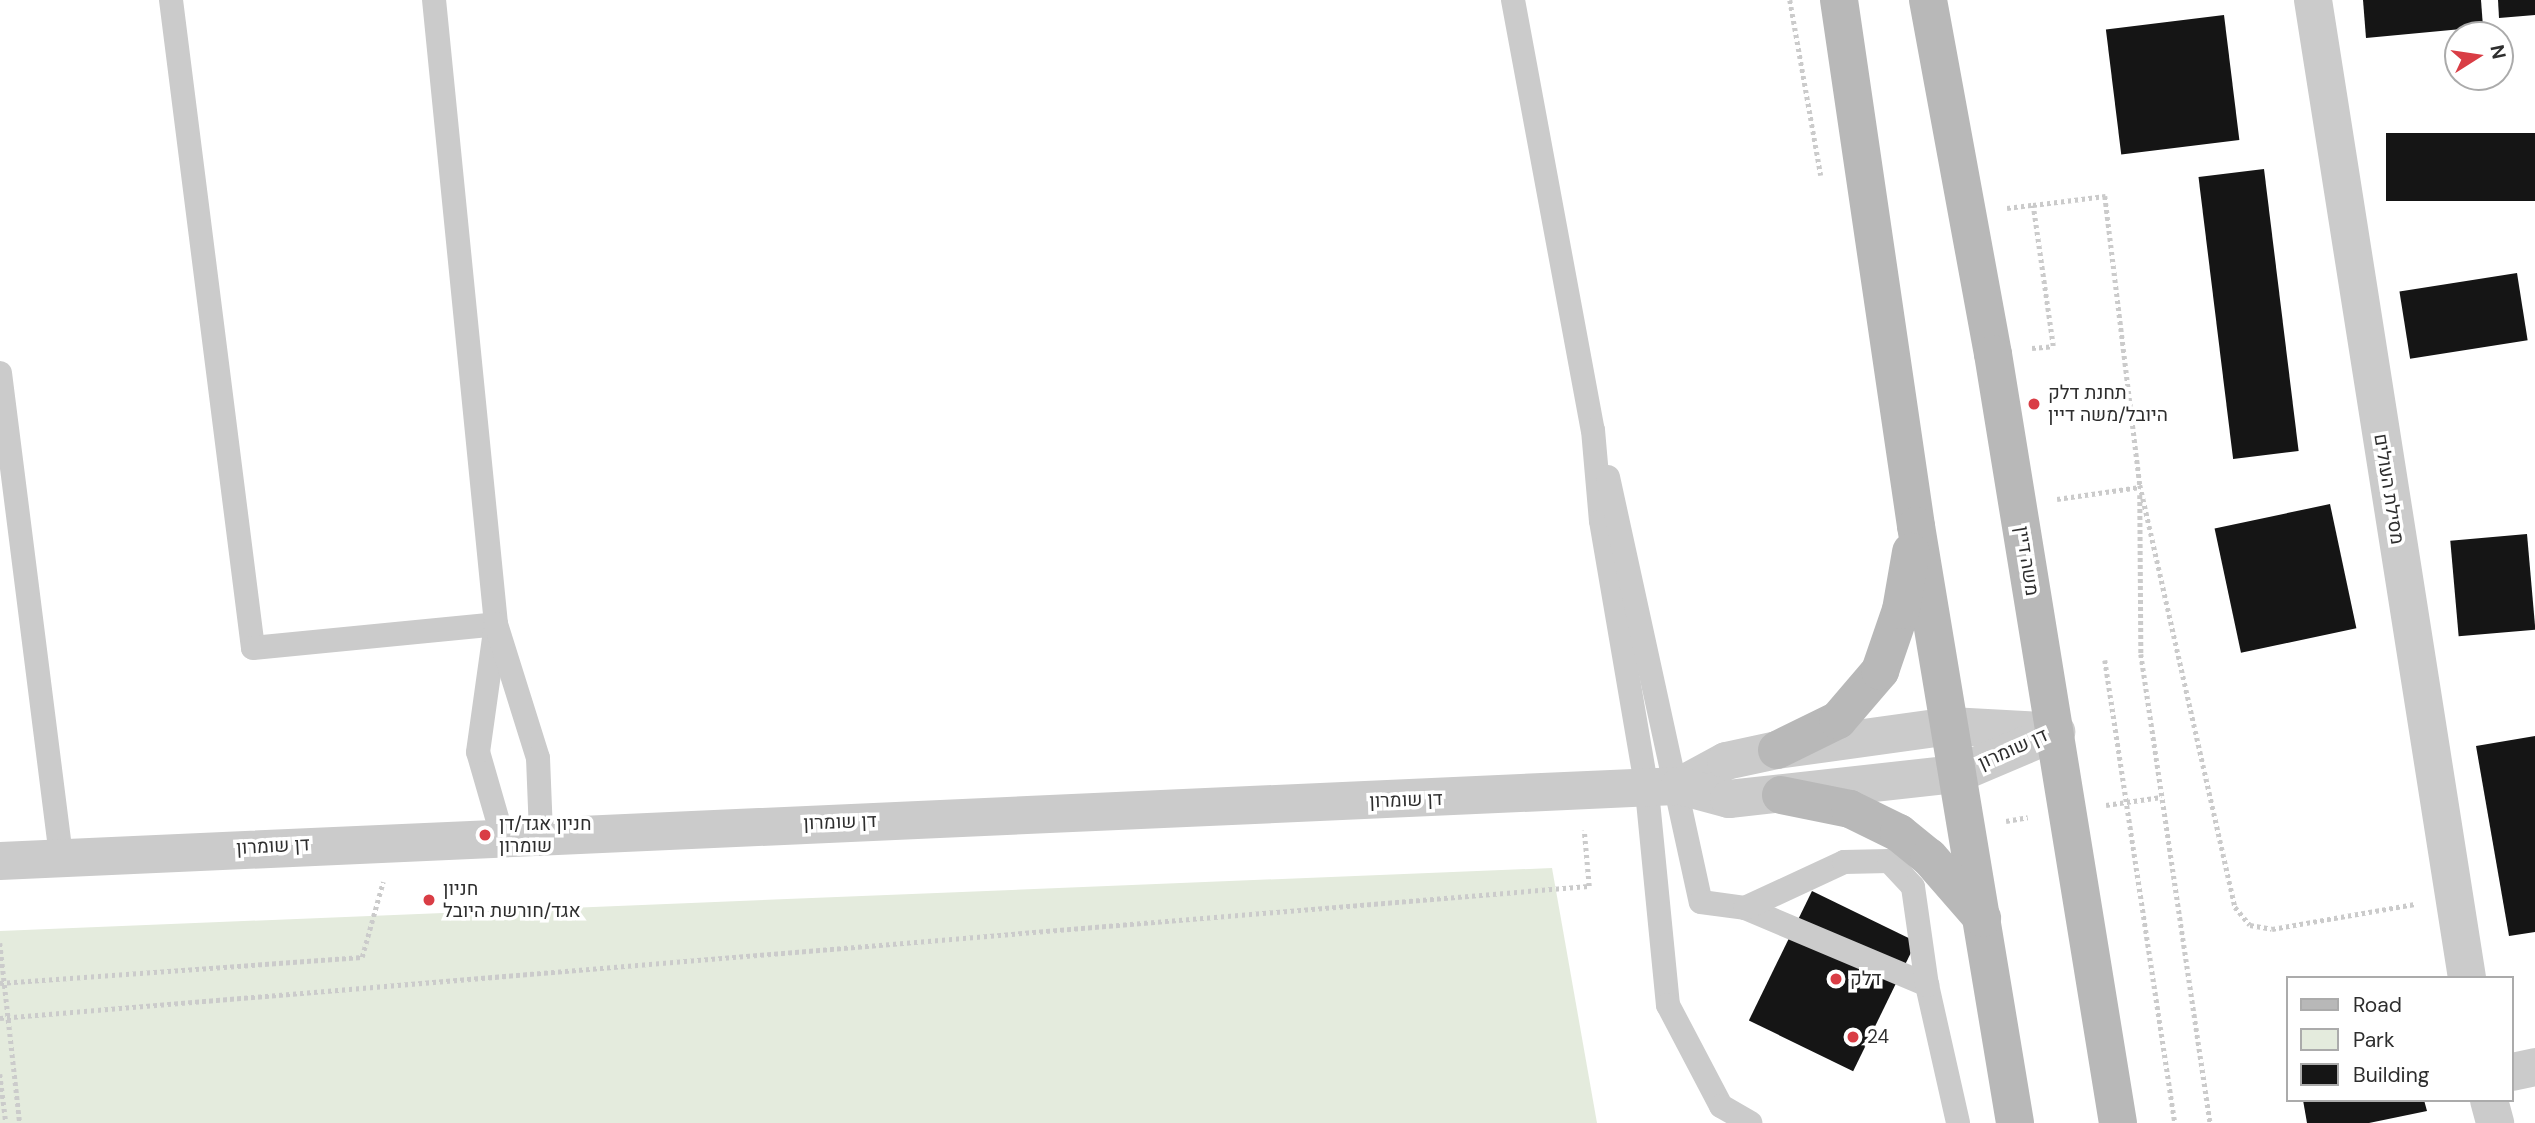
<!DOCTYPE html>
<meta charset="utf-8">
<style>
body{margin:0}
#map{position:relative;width:2535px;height:1123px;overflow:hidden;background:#fff;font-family:"DM Sans",Heebo,sans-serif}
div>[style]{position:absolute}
.green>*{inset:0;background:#e4ebdd}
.building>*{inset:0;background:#151515;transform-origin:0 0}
.path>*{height:4.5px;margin-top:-2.25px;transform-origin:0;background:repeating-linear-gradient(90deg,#cbcbcb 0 3.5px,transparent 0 7px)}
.service>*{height:24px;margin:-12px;padding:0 12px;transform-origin:12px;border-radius:12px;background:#cbcbcb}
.minor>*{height:38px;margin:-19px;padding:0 19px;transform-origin:19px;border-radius:19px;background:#cbcbcb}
.secondary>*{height:38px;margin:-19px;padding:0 19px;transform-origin:19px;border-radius:19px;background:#b8b8b8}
.dots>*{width:19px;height:19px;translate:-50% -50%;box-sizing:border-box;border:4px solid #fff;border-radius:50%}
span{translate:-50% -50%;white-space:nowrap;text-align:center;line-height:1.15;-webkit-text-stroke:7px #fff;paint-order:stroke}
.poi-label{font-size:19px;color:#2e2e2e}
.left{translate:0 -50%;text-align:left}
.street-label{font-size:19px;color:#2e2e2e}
.legend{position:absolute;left:2286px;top:976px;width:228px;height:126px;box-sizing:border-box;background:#fff;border:2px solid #ababab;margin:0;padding:9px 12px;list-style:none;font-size:21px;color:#2e2e2e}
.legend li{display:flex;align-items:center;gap:14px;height:35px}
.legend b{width:35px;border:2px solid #ababab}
.north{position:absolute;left:2444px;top:21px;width:70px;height:70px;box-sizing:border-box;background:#fff;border:2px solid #ababab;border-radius:50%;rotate:78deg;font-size:19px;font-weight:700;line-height:28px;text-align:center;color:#2e2e2e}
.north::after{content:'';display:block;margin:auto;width:24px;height:32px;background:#d93d45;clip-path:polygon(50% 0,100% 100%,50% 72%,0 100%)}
</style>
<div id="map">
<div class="green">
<div style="clip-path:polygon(1552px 868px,1597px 1123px,0 1123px,0 931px)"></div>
</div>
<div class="building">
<div style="clip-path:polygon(2363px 0,2481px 0,2483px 27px,2366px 38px)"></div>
<div style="clip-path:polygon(2498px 0,2535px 0,2535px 15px,2499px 18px)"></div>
<div style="left:2224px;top:15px;width:126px;height:119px;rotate:83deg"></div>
<div style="left:2535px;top:133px;width:68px;height:149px;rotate:90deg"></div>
<div style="left:2264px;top:169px;width:284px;height:66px;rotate:83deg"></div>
<div style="left:2517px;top:273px;width:68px;height:119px;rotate:81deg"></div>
<div style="left:2330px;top:504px;width:127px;height:118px;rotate:78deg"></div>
<div style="left:2527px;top:534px;width:96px;height:77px;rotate:85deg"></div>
<div style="clip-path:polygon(2535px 736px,2535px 932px,2509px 936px,2476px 746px)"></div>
<div style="left:1812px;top:891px;width:116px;height:144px;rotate:26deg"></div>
<div style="clip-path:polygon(2303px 1100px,2424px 1100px,2427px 1111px,2369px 1123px,2307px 1123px)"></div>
</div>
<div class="path">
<div style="left:1790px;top:0;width:178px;rotate:80deg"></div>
<div style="left:2007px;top:208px;width:26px;rotate:-7deg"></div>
<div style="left:2032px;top:348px;width:21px;rotate:-5deg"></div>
<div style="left:2053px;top:346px;width:142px;rotate:-98.1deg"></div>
<div style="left:2033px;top:205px;width:73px;rotate:-7.1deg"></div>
<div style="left:2105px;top:196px;width:291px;rotate:83.1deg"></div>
<div style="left:2140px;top:485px;width:433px;rotate:77.3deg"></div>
<div style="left:2235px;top:907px;width:23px;rotate:50deg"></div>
<div style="left:2250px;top:925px;width:22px;rotate:10deg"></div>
<div style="left:2272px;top:929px;width:145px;rotate:-9.9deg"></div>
<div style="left:2140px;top:495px;width:159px;rotate:89.6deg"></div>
<div style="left:2141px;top:654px;width:474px;rotate:81.6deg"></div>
<div style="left:2057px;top:499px;width:84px;rotate:-8.2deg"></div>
<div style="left:2105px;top:660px;width:468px;rotate:81.4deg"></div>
<div style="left:2106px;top:805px;width:56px;rotate:-8.3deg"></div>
<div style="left:2006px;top:821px;width:22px;rotate:-10deg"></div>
<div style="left:0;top:943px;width:181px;rotate:83.7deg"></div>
<div style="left:0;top:983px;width:363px;rotate:-4.1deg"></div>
<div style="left:362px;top:957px;width:78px;rotate:-74.4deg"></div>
<div style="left:0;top:1018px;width:1594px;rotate:-4.75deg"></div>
<div style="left:1589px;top:886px;width:56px;rotate:-95.1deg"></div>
<div style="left:0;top:1074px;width:49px;rotate:83deg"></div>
</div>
<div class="service">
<div style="left:171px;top:0;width:653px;rotate:82.79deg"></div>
<div style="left:253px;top:648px;width:244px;rotate:-5.6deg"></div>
<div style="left:496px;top:624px;width:627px;rotate:-95.67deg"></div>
<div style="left:1513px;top:0;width:437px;rotate:79.5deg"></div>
<div style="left:1593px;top:430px;width:91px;rotate:85deg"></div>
<div style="left:1601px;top:521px;width:274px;rotate:80.3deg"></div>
<div style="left:1647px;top:791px;width:215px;rotate:84.4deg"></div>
<div style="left:1668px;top:1005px;width:114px;rotate:62.3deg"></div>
<div style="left:1721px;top:1106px;width:34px;rotate:30deg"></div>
<div style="left:0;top:373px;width:487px;rotate:82.8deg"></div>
<div style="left:1608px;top:477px;width:435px;rotate:77.7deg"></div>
<div style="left:1701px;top:902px;width:44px;rotate:7.8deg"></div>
<div style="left:1745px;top:908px;width:198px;rotate:22.9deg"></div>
<div style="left:1927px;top:985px;width:141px;rotate:77.3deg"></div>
<div style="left:502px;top:835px;width:86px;rotate:-106.1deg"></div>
<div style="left:478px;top:752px;width:129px;rotate:-82deg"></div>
<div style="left:496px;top:624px;width:140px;rotate:72.6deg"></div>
<div style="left:538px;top:758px;width:76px;rotate:87.7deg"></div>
<div style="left:1745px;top:908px;width:109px;rotate:-24.9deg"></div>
<div style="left:1844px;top:862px;width:45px;rotate:-1.3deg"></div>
<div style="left:1889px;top:861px;width:35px;rotate:47deg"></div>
<div style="left:1913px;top:887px;width:99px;rotate:81.9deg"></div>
</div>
<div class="minor">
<div style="left:2313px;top:0;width:990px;rotate:81.05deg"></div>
<div style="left:1680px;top:786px;width:52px;rotate:-28.5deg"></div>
<div style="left:1726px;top:761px;width:52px;rotate:-12.2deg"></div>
<div style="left:1777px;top:750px;width:175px;rotate:-7.9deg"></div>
<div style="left:1950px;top:726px;width:96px;rotate:3deg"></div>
<div style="left:0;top:861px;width:1682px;rotate:-2.56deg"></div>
<div style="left:1680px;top:786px;width:51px;rotate:14.9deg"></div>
<div style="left:1729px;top:799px;width:229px;rotate:-6.3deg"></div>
<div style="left:1957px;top:774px;width:108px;rotate:-23deg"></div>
<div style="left:2512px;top:1072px;width:24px;rotate:-12deg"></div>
<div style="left:2489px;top:1100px;width:24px;rotate:75deg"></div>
</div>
<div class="secondary">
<div style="left:1839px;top:0;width:532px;rotate:81.67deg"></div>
<div style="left:1916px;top:526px;width:605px;rotate:80.58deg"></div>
<div style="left:1928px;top:0;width:360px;rotate:79.6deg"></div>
<div style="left:1993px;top:354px;width:779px;rotate:80.77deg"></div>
<div style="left:1777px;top:750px;width:68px;rotate:-26.2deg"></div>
<div style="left:1838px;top:720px;width:65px;rotate:-49.4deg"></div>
<div style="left:1880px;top:671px;width:65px;rotate:-71deg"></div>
<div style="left:1901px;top:610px;width:59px;rotate:-80.2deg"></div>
<div style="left:1781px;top:795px;width:70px;rotate:11.5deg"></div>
<div style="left:1850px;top:809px;width:55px;rotate:26.1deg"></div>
<div style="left:1899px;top:833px;width:38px;rotate:39deg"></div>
<div style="left:1929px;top:857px;width:81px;rotate:49deg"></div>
</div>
<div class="dots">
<div style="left:2034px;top:404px;background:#d93d45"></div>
<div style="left:485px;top:835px;background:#d93d45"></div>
<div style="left:429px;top:900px;background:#d93d45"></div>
<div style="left:1836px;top:979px;background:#d93d45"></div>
<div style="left:1853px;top:1037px;background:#d93d45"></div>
</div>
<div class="poi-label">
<span class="left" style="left:2048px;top:404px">תחנת דלק<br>היובל/משה דיין</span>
<span class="left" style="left:499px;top:835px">חניון אגד/דן<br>שומרון</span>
<span class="left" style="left:443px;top:900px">חניון<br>אגד/חורשת היובל</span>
<span class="left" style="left:1850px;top:979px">דלק</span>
<span class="left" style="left:1867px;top:1037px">24</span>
</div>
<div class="street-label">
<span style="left:2389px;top:489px;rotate:81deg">מסילת העולים</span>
<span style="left:2027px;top:561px;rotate:81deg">משה דיין</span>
<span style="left:2013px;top:749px;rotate:-24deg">דן שומרון</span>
<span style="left:1406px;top:800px;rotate:-2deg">דן שומרון</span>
<span style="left:840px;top:822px;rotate:-2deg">דן שומרון</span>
<span style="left:273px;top:846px;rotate:-3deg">דן שומרון</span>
</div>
<ul class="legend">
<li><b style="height:9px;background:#b8b8b8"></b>Road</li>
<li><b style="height:19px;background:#e4ebdd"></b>Park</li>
<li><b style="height:19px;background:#151515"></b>Building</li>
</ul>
<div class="north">N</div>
</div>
